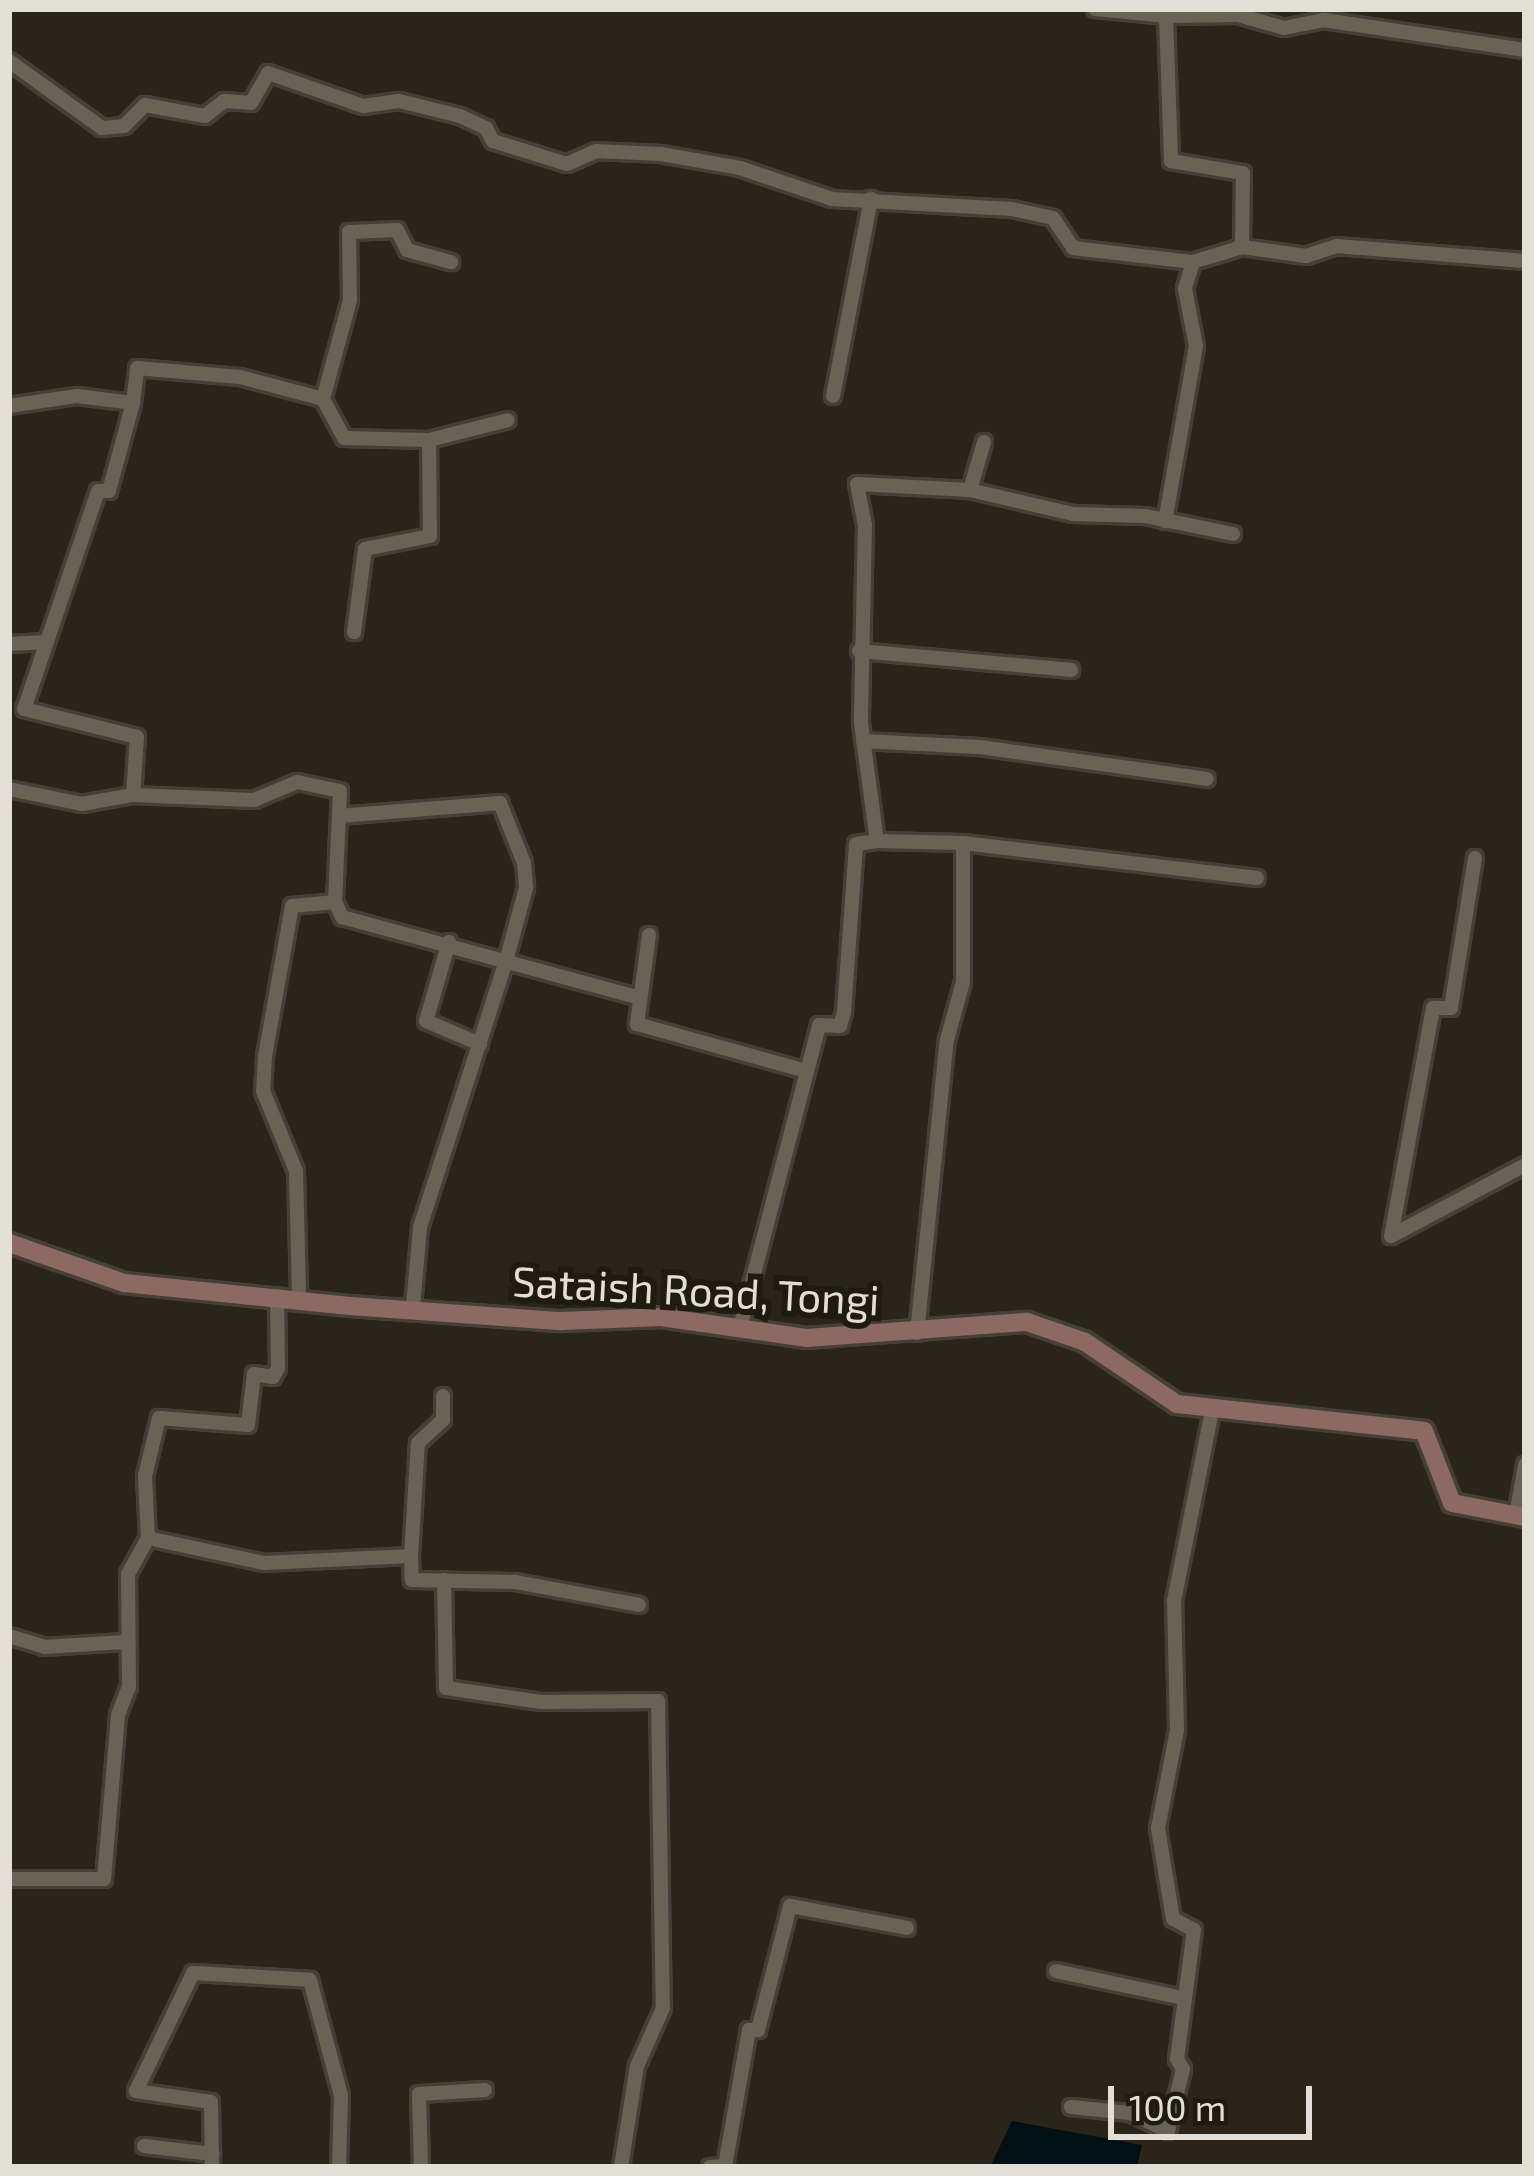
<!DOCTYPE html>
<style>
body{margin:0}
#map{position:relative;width:1534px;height:2176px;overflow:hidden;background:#2a2518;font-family:"Exo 2",sans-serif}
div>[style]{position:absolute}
.water>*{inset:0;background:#001014}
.roads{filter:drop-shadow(3px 0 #454037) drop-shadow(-3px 0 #454037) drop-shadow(0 3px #454037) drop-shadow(0 -3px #454037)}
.street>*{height:14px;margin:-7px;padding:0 7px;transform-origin:7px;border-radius:7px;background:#696355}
.secondary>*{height:18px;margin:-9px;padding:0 9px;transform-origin:9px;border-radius:9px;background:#8d6963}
span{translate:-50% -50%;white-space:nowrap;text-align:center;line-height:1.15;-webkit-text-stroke:12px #201b0f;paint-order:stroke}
.street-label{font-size:42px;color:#e2dfd7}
.frame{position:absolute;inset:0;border:12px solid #e2dfd7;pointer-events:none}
.scale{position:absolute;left:1108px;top:2086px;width:204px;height:54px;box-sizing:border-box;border:6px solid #e2dfd7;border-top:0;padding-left:15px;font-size:36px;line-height:42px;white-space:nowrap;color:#e2dfd7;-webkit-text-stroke:9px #201b0f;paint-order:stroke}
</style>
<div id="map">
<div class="water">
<div style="clip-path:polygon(1012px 2121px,1142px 2145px,1137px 2167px,990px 2167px)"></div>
</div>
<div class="roads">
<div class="street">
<div style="left:1095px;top:9px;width:71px;rotate:5.6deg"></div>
<div style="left:1166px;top:16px;width:145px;rotate:88deg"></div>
<div style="left:1171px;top:161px;width:73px;rotate:9.5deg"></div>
<div style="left:1243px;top:173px;width:74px;rotate:90.8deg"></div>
<div style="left:1242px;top:247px;width:51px;rotate:163deg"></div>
<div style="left:1193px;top:262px;width:28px;rotate:107deg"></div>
<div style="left:1185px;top:289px;width:58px;rotate:79.1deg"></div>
<div style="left:1196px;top:346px;width:178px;rotate:100deg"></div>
<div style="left:1166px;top:16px;width:72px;rotate:-0.8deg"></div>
<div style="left:1238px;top:15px;width:48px;rotate:15.8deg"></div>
<div style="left:1284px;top:28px;width:41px;rotate:-11.3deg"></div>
<div style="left:1324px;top:20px;width:203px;rotate:8.5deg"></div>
<div style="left:9px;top:61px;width:115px;rotate:35.8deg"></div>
<div style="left:102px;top:128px;width:22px;rotate:-5deg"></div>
<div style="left:124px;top:126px;width:30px;rotate:-45deg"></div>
<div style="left:145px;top:105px;width:61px;rotate:10.4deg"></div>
<div style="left:205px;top:116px;width:24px;rotate:-38deg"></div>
<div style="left:224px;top:101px;width:27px;rotate:4deg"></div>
<div style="left:251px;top:103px;width:34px;rotate:-60deg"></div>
<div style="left:268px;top:73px;width:101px;rotate:19.2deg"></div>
<div style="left:363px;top:106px;width:36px;rotate:-8deg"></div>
<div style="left:399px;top:101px;width:63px;rotate:13.8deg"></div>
<div style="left:460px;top:116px;width:29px;rotate:25deg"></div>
<div style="left:486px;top:128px;width:15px;rotate:62deg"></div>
<div style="left:493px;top:141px;width:77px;rotate:17.3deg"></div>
<div style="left:567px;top:164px;width:32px;rotate:-24deg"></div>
<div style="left:596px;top:151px;width:65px;rotate:2.6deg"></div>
<div style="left:661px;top:154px;width:80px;rotate:10deg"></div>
<div style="left:740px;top:168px;width:97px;rotate:18.6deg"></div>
<div style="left:832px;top:199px;width:180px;rotate:3.2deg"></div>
<div style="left:1012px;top:209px;width:42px;rotate:12.4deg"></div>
<div style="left:1053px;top:218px;width:36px;rotate:56deg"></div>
<div style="left:1073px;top:248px;width:121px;rotate:6.7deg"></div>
<div style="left:1242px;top:247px;width:65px;rotate:8deg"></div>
<div style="left:1306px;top:256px;width:32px;rotate:-18deg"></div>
<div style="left:1336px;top:246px;width:190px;rotate:4.5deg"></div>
<div style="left:833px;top:396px;width:201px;rotate:-79.1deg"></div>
<div style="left:323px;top:399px;width:44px;rotate:61.7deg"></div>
<div style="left:344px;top:438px;width:85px;rotate:1.3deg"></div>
<div style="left:429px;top:440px;width:96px;rotate:89.4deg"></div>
<div style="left:430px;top:536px;width:66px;rotate:168.7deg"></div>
<div style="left:365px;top:549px;width:84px;rotate:97.5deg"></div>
<div style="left:133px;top:403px;width:35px;rotate:-83deg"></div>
<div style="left:137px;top:368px;width:103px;rotate:5deg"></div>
<div style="left:240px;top:377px;width:86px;rotate:14.8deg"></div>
<div style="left:323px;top:399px;width:103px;rotate:-74.7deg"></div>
<div style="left:350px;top:300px;width:68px;rotate:-90.8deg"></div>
<div style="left:349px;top:232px;width:48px;rotate:-2.4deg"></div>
<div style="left:397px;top:230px;width:22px;rotate:63deg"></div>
<div style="left:407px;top:250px;width:46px;rotate:15.3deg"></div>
<div style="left:9px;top:406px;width:69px;rotate:-8.4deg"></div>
<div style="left:77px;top:396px;width:56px;rotate:7.1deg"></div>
<div style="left:133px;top:403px;width:91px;rotate:105.3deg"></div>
<div style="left:109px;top:491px;width:11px;rotate:180deg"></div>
<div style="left:98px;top:491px;width:230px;rotate:108.7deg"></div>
<div style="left:24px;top:709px;width:116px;rotate:13.9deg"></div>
<div style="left:137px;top:737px;width:58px;rotate:93.9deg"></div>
<div style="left:429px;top:440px;width:81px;rotate:-14.2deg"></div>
<div style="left:970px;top:490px;width:50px;rotate:-73.7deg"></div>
<div style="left:1233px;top:534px;width:90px;rotate:-168.4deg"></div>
<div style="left:1145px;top:516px;width:72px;rotate:-178.4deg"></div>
<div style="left:1073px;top:514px;width:106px;rotate:-166.9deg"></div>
<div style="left:970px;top:490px;width:113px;rotate:-177deg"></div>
<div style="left:857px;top:484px;width:42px;rotate:79deg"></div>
<div style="left:865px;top:525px;width:198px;rotate:91.2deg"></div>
<div style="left:861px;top:723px;width:119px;rotate:82.3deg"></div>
<div style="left:877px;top:841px;width:86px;rotate:1.3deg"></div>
<div style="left:963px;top:843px;width:296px;rotate:6.8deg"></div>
<div style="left:9px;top:644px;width:33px;rotate:-3deg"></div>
<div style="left:859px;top:651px;width:213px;rotate:5.1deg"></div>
<div style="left:863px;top:741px;width:117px;rotate:2.9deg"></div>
<div style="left:980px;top:747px;width:229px;rotate:8deg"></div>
<div style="left:9px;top:789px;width:75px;rotate:11.6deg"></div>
<div style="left:82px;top:804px;width:52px;rotate:-10deg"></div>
<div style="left:133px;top:795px;width:121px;rotate:2.4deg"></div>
<div style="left:254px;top:800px;width:47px;rotate:-22.7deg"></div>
<div style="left:297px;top:782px;width:44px;rotate:11.8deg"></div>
<div style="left:340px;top:791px;width:111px;rotate:92.6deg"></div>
<div style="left:335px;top:902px;width:43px;rotate:174.7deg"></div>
<div style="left:292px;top:906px;width:152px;rotate:100.2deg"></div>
<div style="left:265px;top:1056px;width:35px;rotate:93deg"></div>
<div style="left:263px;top:1091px;width:87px;rotate:67.6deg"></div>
<div style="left:296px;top:1171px;width:125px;rotate:88.6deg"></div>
<div style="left:339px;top:816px;width:162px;rotate:-4.6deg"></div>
<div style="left:500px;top:803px;width:65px;rotate:68.2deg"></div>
<div style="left:524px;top:863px;width:25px;rotate:85deg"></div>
<div style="left:526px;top:888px;width:76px;rotate:105.3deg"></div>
<div style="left:506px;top:961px;width:280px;rotate:107.9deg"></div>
<div style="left:420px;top:1227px;width:80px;rotate:95deg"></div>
<div style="left:1475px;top:858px;width:152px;rotate:99.1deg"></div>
<div style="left:1451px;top:1008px;width:18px;rotate:180deg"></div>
<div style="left:1433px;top:1008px;width:232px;rotate:100.4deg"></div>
<div style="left:1391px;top:1236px;width:152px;rotate:-27.9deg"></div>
<div style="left:335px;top:902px;width:17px;rotate:65deg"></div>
<div style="left:342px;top:917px;width:309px;rotate:15.2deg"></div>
<div style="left:649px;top:935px;width:90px;rotate:97.7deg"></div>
<div style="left:637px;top:1024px;width:176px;rotate:15.5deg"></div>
<div style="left:449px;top:942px;width:82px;rotate:106.2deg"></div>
<div style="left:426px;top:1021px;width:59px;rotate:23.1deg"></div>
<div style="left:740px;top:1327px;width:312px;rotate:-75.3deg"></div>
<div style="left:819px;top:1025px;width:21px;rotate:3deg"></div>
<div style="left:840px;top:1026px;width:15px;rotate:-74deg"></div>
<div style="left:844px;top:1012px;width:168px;rotate:-85.9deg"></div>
<div style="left:856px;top:844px;width:21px;rotate:-8deg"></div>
<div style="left:917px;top:1333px;width:295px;rotate:-84.2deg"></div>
<div style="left:947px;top:1040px;width:60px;rotate:-74.6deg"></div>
<div style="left:963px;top:982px;width:139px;rotate:-90deg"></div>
<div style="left:1516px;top:1516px;width:52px;rotate:-80deg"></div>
<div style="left:148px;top:1538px;width:119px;rotate:12.2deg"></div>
<div style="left:264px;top:1563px;width:147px;rotate:-2.7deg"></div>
<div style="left:411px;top:1556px;width:24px;rotate:88deg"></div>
<div style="left:412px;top:1580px;width:103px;rotate:1.1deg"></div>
<div style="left:515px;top:1582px;width:126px;rotate:10.5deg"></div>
<div style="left:411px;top:1556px;width:113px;rotate:-86.5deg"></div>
<div style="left:418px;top:1443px;width:34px;rotate:-43deg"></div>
<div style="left:443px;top:1420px;width:24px;rotate:-90deg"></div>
<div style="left:444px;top:1580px;width:108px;rotate:88.9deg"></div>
<div style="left:446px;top:1688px;width:96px;rotate:8.4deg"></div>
<div style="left:541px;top:1702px;width:117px;rotate:-0.5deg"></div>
<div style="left:658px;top:1701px;width:307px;rotate:89.1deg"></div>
<div style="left:663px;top:2008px;width:64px;rotate:114.1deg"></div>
<div style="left:637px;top:2066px;width:102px;rotate:99deg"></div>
<div style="left:9px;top:1636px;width:37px;rotate:17deg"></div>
<div style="left:44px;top:1647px;width:81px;rotate:-3.5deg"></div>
<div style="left:9px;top:1879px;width:95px"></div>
<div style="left:104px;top:1879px;width:165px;rotate:-85.1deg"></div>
<div style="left:118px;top:1715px;width:30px;rotate:-69deg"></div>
<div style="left:129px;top:1687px;width:113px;rotate:-90.5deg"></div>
<div style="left:128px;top:1574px;width:41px;rotate:-60.9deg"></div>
<div style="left:148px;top:1538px;width:62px;rotate:-92.8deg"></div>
<div style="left:145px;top:1476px;width:60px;rotate:-76.4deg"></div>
<div style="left:159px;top:1418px;width:89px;rotate:4.5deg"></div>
<div style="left:248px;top:1425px;width:51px;rotate:-83.3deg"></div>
<div style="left:254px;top:1374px;width:19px;rotate:9deg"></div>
<div style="left:273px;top:1377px;width:10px;rotate:-61deg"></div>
<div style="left:278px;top:1368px;width:72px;rotate:-90.8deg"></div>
<div style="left:1056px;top:1971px;width:130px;rotate:12deg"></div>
<div style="left:1071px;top:2107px;width:59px;rotate:5.8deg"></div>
<div style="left:1130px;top:2113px;width:42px;rotate:25.3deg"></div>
<div style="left:1168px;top:2131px;width:64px;rotate:-76.4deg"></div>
<div style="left:1183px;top:2069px;width:12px;rotate:-121deg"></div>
<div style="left:1177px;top:2059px;width:130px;rotate:-82.5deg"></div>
<div style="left:1194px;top:1930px;width:24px;rotate:-152deg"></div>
<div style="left:1173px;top:1919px;width:92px;rotate:-99.4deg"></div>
<div style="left:1158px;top:1828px;width:100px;rotate:-79deg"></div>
<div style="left:1177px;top:1730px;width:129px;rotate:-91.3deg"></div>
<div style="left:1174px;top:1601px;width:194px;rotate:-78.7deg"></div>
<div style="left:144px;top:2146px;width:69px;rotate:6.6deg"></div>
<div style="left:212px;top:2167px;width:65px;rotate:-90.9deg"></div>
<div style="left:211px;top:2102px;width:76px;rotate:-171.7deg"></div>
<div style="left:136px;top:2091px;width:131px;rotate:-64.2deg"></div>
<div style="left:193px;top:1973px;width:117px;rotate:3.4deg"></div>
<div style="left:310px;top:1980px;width:120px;rotate:75deg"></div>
<div style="left:341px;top:2096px;width:71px;rotate:91.6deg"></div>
<div style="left:421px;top:2167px;width:73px;rotate:-91.6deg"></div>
<div style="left:419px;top:2094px;width:66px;rotate:-3.5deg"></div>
<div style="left:710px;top:2167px;width:15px;rotate:-4deg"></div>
<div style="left:725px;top:2166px;width:138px;rotate:-80deg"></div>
<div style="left:749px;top:2030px;width:9px"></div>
<div style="left:758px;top:2030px;width:128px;rotate:-75.5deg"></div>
<div style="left:790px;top:1906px;width:119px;rotate:10.6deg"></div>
</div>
<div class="secondary">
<div style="left:9px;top:1243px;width:122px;rotate:19.2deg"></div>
<div style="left:124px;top:1283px;width:227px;rotate:5.8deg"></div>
<div style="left:350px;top:1306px;width:212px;rotate:4.1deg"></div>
<div style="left:561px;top:1321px;width:100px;rotate:-2.3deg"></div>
<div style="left:661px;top:1317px;width:148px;rotate:8.2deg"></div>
<div style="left:807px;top:1338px;width:221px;rotate:-4.2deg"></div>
<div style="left:1027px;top:1322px;width:61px;rotate:19deg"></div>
<div style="left:1085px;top:1342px;width:111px;rotate:34deg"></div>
<div style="left:1177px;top:1404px;width:248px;rotate:6.2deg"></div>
<div style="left:1424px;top:1431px;width:77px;rotate:68.7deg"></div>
<div style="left:1452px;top:1503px;width:74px;rotate:10.9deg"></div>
</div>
</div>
<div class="street-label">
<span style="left:696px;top:1289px;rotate:3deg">Sataish Road, Tongi</span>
</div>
<div class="frame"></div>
<div class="scale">100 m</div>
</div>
